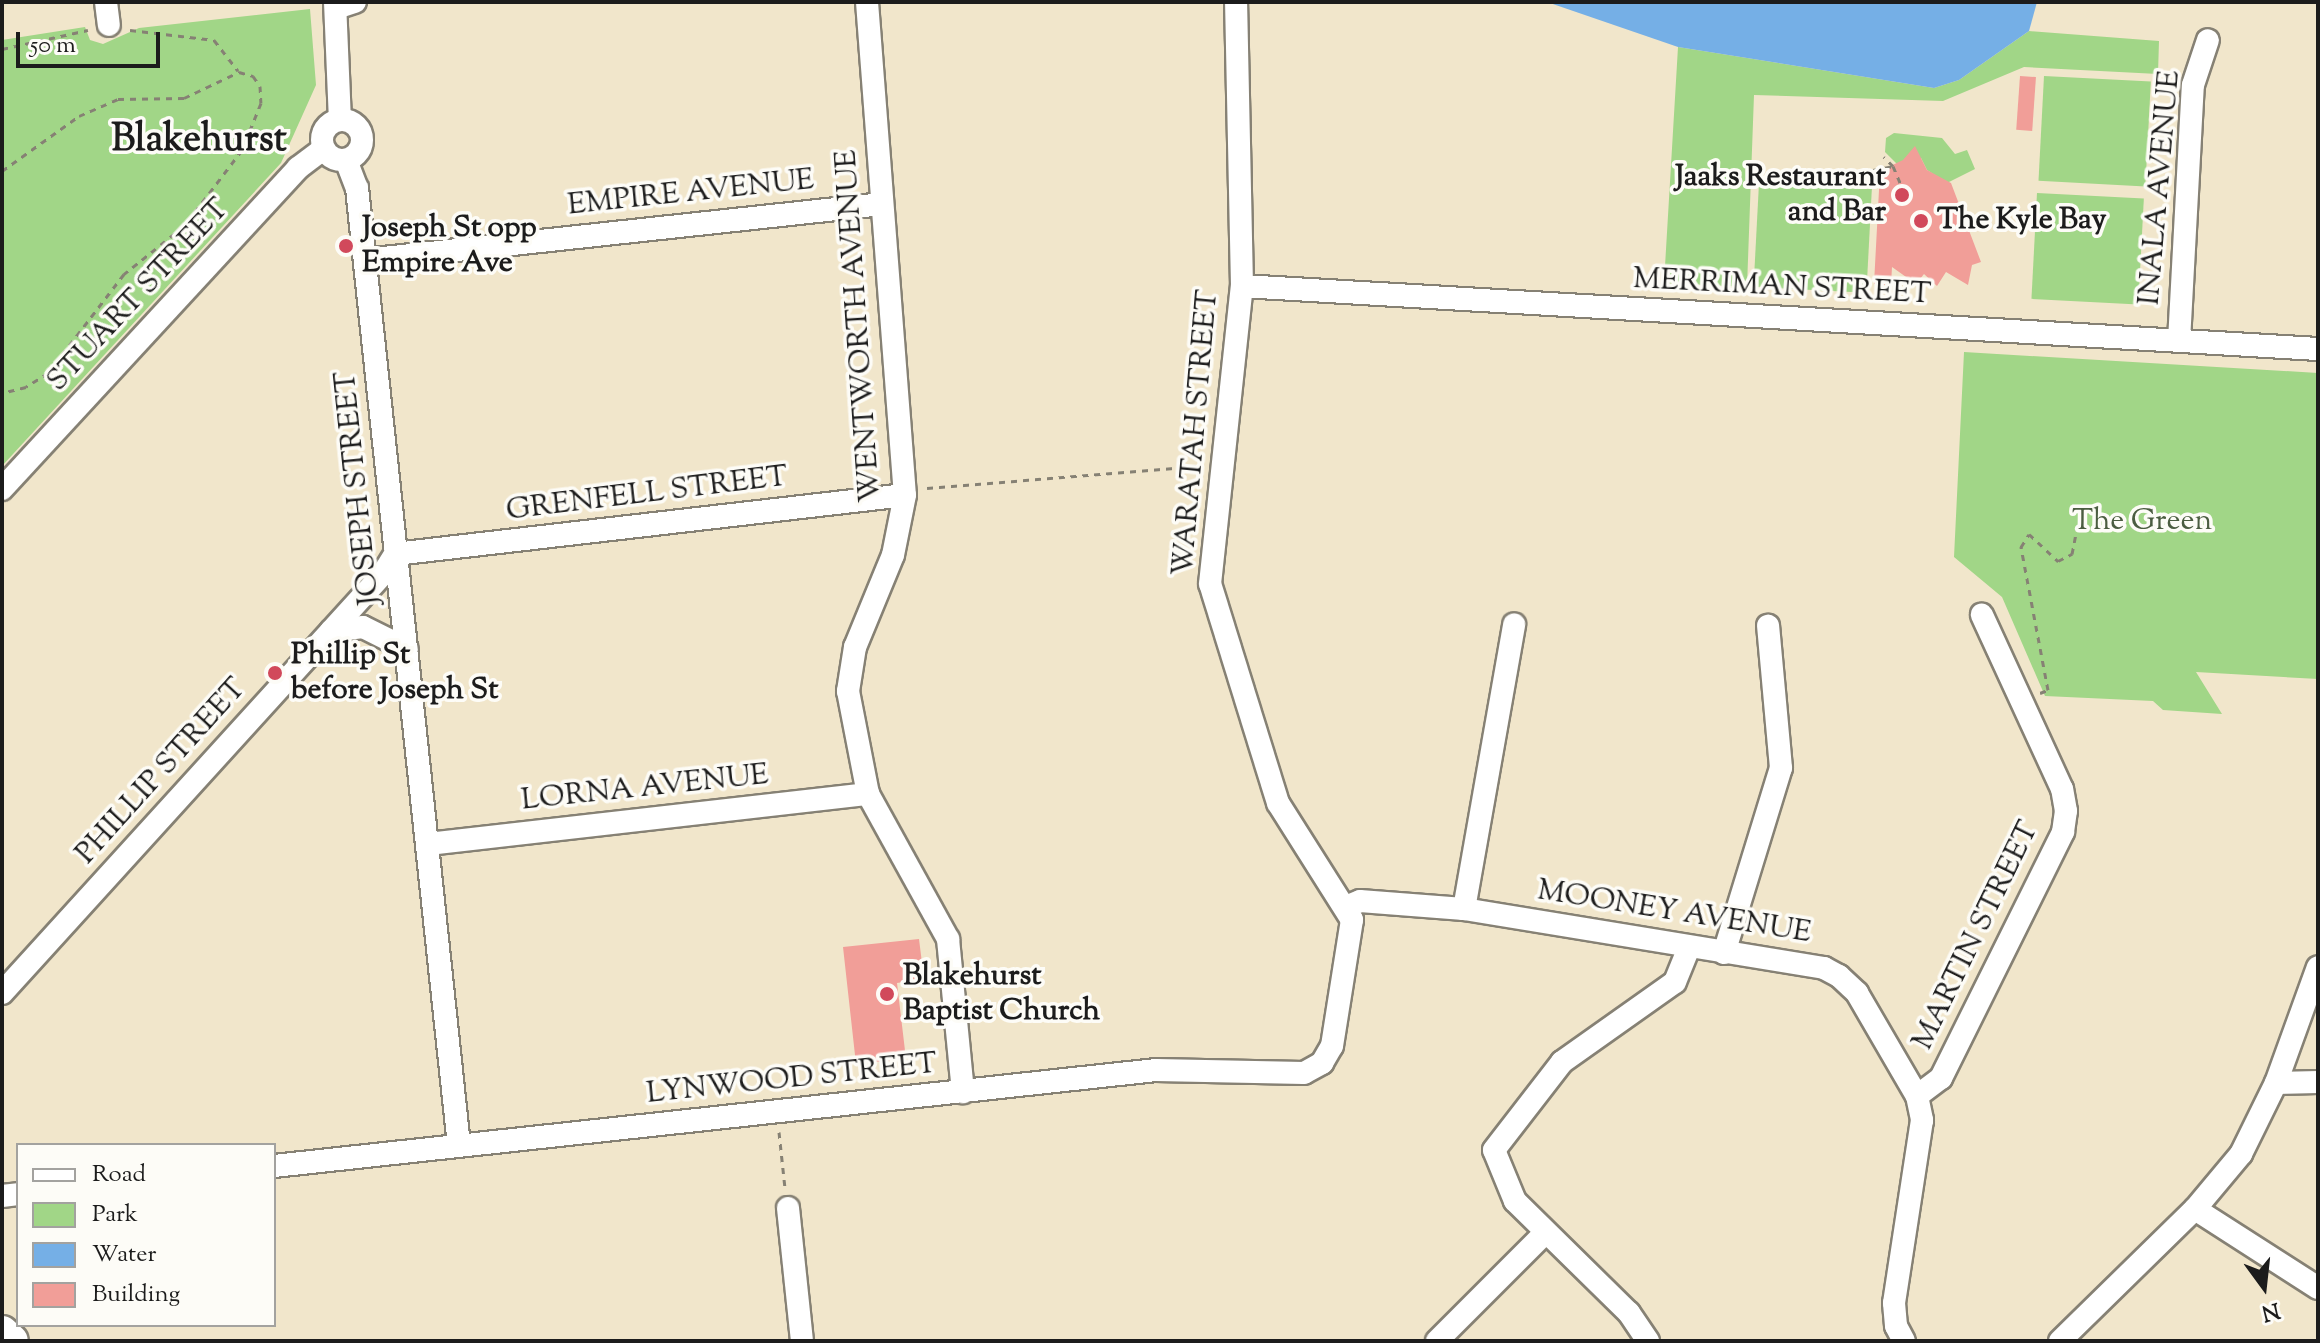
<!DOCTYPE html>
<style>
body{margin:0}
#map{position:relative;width:2320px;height:1343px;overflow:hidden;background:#f1e6cb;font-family:"Sorts Mill Goudy",serif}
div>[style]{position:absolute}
.green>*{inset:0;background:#a1d687;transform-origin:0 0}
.water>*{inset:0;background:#75afe6}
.building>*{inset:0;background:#f19e98;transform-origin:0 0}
.path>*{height:3px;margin-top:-1.5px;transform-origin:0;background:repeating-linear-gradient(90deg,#868174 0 6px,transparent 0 12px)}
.roads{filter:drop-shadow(2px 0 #868174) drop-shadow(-2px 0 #868174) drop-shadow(0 2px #868174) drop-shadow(0 -2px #868174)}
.minor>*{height:22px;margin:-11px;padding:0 11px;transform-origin:11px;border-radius:11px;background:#fff}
.minor>.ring{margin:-11px;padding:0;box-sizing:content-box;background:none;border:22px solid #fff;border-radius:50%}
.highway>*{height:32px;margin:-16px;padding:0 16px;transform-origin:16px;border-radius:16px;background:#fff}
.dots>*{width:22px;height:22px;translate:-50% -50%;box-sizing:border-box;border:4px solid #fdfcf7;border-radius:50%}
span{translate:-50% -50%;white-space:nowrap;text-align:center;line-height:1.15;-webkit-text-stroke:7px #fdfcf7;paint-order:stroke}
.poi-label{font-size:30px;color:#1c1c1c;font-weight:700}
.right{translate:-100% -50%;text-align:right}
.left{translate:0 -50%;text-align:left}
.street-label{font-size:30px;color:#1c1c1c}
.park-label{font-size:30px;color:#4b5d41}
.district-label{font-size:38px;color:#1c1c1c;font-weight:700}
.frame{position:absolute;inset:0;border:4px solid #1c1c1c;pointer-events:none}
.legend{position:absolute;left:16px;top:1143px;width:260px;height:184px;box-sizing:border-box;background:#fdfcf7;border:2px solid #a3a29f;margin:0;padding:10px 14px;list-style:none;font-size:24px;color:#1c1c1c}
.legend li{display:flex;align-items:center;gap:16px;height:40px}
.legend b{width:40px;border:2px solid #a3a29f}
.north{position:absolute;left:2224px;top:1247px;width:80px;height:80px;-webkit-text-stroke:6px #fdfcf7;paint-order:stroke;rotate:165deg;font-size:22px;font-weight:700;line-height:32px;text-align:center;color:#1c1c1c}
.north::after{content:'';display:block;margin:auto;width:28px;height:36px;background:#1c1c1c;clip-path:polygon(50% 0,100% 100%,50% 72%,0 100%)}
.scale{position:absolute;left:16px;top:32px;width:144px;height:36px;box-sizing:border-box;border:4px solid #1c1c1c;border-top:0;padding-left:10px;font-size:24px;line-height:28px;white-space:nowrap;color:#1c1c1c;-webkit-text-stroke:6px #fdfcf7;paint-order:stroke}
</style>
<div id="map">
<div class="green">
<div style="clip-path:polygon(310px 9px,316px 85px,281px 163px,2px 466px,2px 40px,85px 27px,90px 40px,103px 44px,139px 28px)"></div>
<div style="clip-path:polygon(2029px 31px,2159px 41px,2158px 74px,2024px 67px,1943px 101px,1754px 95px,1747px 287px,1664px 283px,1678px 47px,1934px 88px,1959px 80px)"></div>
<div style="left:2044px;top:76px;width:107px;height:105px;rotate:3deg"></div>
<div style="clip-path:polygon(1894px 133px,1942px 138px,1955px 154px,1967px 150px,1975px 169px,1947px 183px,1927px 170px,1921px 158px,1897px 164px,1885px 152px,1886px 138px)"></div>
<div style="left:1759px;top:183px;width:113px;height:104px;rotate:3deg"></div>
<div style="left:2037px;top:193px;width:107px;height:106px;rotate:3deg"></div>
<div style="clip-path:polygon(1964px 352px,2318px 373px,2318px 679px,2196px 672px,2222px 714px,2163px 710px,2153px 701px,2045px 696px,2002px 597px,1954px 557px)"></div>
</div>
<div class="water">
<div style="clip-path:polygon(1547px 2px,2037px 2px,2029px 31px,1959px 80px,1934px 88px,1678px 47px)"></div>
</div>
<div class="building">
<div style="left:2020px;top:76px;width:16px;height:54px;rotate:4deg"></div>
<div style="clip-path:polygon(1915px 146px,1927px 170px,1951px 183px,1981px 262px,1972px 265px,1968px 285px,1946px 272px,1937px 286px,1924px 274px,1916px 284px,1892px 267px,1891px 285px,1874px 284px,1880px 171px,1903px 160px)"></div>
<div style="clip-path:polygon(919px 939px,924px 979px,897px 983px,906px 1059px,856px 1064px,843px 947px)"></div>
</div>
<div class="path">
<div style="left:130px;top:30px;width:85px;rotate:6.8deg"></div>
<div style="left:214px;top:40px;width:39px;rotate:52deg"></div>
<div style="left:2px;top:49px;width:88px;rotate:-12.5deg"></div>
<div style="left:1893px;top:166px;width:23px;rotate:67deg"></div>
<div style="left:2px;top:171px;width:95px;rotate:-35.5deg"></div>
<div style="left:79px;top:116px;width:43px;rotate:-23.6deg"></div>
<div style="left:118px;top:99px;width:66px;rotate:-0.9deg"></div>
<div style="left:184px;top:98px;width:61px;rotate:-25.3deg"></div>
<div style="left:239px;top:72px;width:15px;rotate:16deg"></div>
<div style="left:253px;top:76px;width:12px;rotate:55deg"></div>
<div style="left:260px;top:86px;width:17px;rotate:87deg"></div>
<div style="left:261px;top:103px;width:51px;rotate:112deg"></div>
<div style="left:242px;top:150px;width:96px;rotate:127.3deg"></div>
<div style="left:184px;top:226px;width:77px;rotate:141.3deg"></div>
<div style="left:124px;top:274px;width:125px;rotate:127.5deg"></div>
<div style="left:48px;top:373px;width:26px;rotate:148deg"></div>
<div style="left:26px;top:387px;width:25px;rotate:166deg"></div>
<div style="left:1758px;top:179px;width:113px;rotate:3.5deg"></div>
<div style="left:1871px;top:186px;width:16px;rotate:-83deg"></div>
<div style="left:1873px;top:170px;width:20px;rotate:-11deg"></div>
<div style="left:1893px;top:166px;width:13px;rotate:-135deg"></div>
<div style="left:927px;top:488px;width:276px;rotate:-4.6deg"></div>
<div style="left:2040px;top:693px;width:9px;rotate:-21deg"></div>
<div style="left:2048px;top:690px;width:146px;rotate:-100.7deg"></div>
<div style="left:2021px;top:547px;width:15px;rotate:-58deg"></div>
<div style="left:2029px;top:534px;width:40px;rotate:43deg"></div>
<div style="left:2058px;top:561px;width:16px;rotate:-27deg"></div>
<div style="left:2072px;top:554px;width:26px;rotate:-79deg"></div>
<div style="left:779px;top:1132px;width:56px;rotate:83.9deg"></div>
</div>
<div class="roads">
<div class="minor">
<div style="left:106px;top:2px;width:23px;rotate:83deg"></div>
<div style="left:335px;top:2px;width:118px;rotate:87.6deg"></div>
<div style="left:867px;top:2px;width:494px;rotate:85.6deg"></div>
<div style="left:905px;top:495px;width:61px;rotate:101.3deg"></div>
<div style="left:893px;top:555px;width:100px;rotate:112.4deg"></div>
<div style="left:855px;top:647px;width:45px;rotate:99deg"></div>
<div style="left:848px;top:691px;width:105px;rotate:79deg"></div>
<div style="left:868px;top:794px;width:166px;rotate:61.1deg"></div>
<div style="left:948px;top:939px;width:154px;rotate:84.4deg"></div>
<div style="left:336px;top:8px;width:20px;rotate:-18deg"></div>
<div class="ring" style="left:322px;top:120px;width:18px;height:18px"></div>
<div style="left:346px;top:160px;width:30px;rotate:69deg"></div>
<div style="left:357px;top:188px;width:963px;rotate:83.92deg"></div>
<div style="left:365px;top:260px;width:520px;rotate:-6.18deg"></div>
<div style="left:1242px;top:286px;width:1078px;rotate:3.35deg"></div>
<div style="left:2179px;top:341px;width:256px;rotate:-86.9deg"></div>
<div style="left:2193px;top:85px;width:47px;rotate:-71.6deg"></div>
<div style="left:2px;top:489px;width:437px;rotate:-47.3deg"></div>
<div style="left:298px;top:168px;width:31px;rotate:-37deg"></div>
<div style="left:395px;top:554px;width:513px;rotate:-6.6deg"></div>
<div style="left:331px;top:631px;width:32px;rotate:-7deg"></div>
<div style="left:363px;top:627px;width:49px;rotate:26.6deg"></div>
<div style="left:428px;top:844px;width:443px;rotate:-6.5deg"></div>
<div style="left:1346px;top:907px;width:15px;rotate:-23deg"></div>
<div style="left:1360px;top:901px;width:104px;rotate:4.4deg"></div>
<div style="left:1464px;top:909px;width:365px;rotate:9.3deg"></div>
<div style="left:1824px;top:968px;width:17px;rotate:28deg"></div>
<div style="left:1839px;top:976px;width:25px;rotate:43deg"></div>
<div style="left:1857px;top:993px;width:119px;rotate:59.8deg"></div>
<div style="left:1917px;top:1096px;width:25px;rotate:78deg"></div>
<div style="left:1922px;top:1120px;width:185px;rotate:98.7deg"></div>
<div style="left:1894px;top:1303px;width:23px;rotate:85deg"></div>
<div style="left:1896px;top:1326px;width:17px;rotate:62deg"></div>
<div style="left:1464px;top:909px;width:289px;rotate:-80deg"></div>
<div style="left:1724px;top:953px;width:194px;rotate:-72.9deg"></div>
<div style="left:1781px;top:768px;width:143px;rotate:-95.2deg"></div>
<div style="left:2px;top:993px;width:565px;rotate:-47.73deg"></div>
<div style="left:382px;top:575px;width:25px;rotate:-58deg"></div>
<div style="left:2276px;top:1083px;width:42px;rotate:-1.4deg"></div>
<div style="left:1917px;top:1096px;width:30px;rotate:-37deg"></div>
<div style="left:1941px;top:1078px;width:275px;rotate:-63.6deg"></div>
<div style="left:2063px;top:832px;width:21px;rotate:-82deg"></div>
<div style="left:2066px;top:811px;width:22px;rotate:-100deg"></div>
<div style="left:2062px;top:789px;width:192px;rotate:-114.7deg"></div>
<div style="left:274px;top:1166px;width:887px;rotate:-6.21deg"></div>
<div style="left:1156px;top:1070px;width:148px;rotate:1.2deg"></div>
<div style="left:1304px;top:1073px;width:21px;rotate:-29deg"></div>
<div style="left:1322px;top:1063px;width:20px;rotate:-60deg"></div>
<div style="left:1332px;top:1046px;width:128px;rotate:-81deg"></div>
<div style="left:1352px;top:920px;width:138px;rotate:-122.3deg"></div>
<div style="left:1278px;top:803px;width:229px;rotate:-107.2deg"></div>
<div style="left:1210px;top:584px;width:300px;rotate:-83.9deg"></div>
<div style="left:1242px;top:286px;width:284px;rotate:-91.2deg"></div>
<div style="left:2px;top:1196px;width:16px;rotate:-7deg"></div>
<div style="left:788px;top:1208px;width:134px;rotate:84deg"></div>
<div style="left:2195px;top:1209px;width:146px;rotate:32.7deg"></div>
<div style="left:1437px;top:1341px;width:153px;rotate:-45deg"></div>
<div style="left:1648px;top:1341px;width:34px;rotate:-124deg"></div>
<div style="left:1629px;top:1313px;width:160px;rotate:-135.5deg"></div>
<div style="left:1515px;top:1201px;width:55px;rotate:-112.4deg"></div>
<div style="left:1494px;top:1150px;width:111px;rotate:-52.3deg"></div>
<div style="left:1562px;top:1062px;width:138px;rotate:-35.3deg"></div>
<div style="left:1675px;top:982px;width:38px;rotate:-68deg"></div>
<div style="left:2060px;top:1341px;width:189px;rotate:-44.4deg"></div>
<div style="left:2195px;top:1209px;width:72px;rotate:-50.1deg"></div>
<div style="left:2241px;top:1154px;width:79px;rotate:-63.8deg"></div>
<div style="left:2276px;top:1083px;width:123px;rotate:-70.1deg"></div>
</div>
<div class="highway">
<div style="left:2px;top:1332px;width:13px;rotate:42deg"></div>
</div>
</div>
<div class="dots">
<div style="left:1902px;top:195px;background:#d1495b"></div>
<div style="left:1921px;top:221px;background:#d1495b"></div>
<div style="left:346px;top:246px;background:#d1495b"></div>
<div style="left:275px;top:673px;background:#d1495b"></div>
<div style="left:887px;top:994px;background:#d1495b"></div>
</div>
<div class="poi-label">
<span class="right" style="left:1886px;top:195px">Jaaks Restaurant<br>and Bar</span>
<span class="left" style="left:1937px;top:221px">The Kyle Bay</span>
<span class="left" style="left:362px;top:246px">Joseph St opp<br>Empire Ave</span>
<span class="left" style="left:291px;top:673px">Phillip St<br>before Joseph St</span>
<span class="left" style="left:903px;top:994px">Blakehurst<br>Baptist Church</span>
</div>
<div class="street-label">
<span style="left:2161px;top:188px;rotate:-85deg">INALA AVENUE</span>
<span style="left:691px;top:194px;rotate:-6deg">EMPIRE AVENUE</span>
<span style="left:1782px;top:288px;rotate:3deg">MERRIMAN STREET</span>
<span style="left:139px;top:296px;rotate:-47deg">STUART STREET</span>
<span style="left:860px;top:326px;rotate:-94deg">WENTWORTH AVENUE</span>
<span style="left:1197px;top:433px;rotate:-85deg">WARATAH STREET</span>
<span style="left:359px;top:488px;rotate:-96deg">JOSEPH STREET</span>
<span style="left:647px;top:495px;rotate:-7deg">GRENFELL STREET</span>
<span style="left:162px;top:772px;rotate:-48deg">PHILLIP STREET</span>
<span style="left:645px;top:789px;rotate:-6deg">LORNA AVENUE</span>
<span style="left:1674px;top:913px;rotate:9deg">MOONEY AVENUE</span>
<span style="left:1977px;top:936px;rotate:-64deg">MARTIN STREET</span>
<span style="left:792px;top:1080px;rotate:-6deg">LYNWOOD STREET</span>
</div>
<div class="park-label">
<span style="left:2142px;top:522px">The Green</span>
</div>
<div class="district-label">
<span style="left:199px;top:142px">Blakehurst</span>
</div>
<div class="frame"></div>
<ul class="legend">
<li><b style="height:10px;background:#fff"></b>Road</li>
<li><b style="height:22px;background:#a1d687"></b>Park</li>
<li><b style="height:22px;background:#75afe6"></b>Water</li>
<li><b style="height:22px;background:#f19e98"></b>Building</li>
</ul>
<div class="north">N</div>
<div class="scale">50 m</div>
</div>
